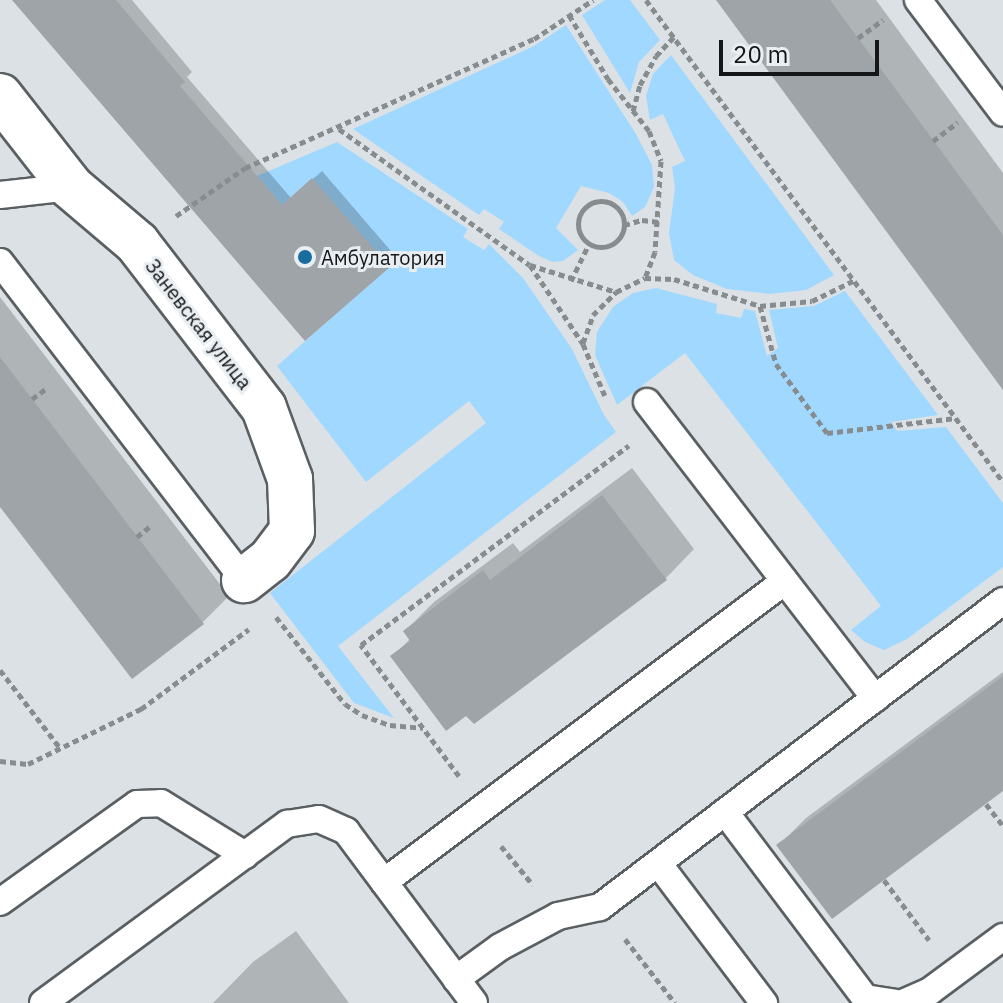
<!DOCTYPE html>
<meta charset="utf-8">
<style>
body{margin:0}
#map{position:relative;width:1003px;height:1003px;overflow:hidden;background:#dbe1e5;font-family:"IBM Plex Sans",sans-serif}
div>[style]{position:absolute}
.green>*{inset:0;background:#a1d8ff}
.shadow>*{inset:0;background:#0003}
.building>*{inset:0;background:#9fa4a8}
.path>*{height:5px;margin-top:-2.5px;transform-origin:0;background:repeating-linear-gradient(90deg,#878c8f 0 6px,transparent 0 10px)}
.path>.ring{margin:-2.5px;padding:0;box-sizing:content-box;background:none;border:5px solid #878c8f;border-radius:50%}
.roads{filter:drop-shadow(2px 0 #5a5f62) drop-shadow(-2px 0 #5a5f62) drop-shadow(0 2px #5a5f62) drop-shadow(0 -2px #5a5f62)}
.service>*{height:26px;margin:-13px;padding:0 13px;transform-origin:13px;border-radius:13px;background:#fff}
.minor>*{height:44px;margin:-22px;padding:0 22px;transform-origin:22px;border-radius:22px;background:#fff}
.dots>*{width:22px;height:22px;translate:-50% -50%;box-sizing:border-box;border:4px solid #e9eef2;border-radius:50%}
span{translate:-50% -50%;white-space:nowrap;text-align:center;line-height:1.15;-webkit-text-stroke:6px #e9eef2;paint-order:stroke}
.poi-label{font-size:20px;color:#141618}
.left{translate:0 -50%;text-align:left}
.street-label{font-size:20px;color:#141618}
.scale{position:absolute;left:719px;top:40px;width:160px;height:36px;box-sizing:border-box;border:4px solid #141618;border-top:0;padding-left:10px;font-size:24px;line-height:28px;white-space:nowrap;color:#141618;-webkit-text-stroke:6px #e9eef2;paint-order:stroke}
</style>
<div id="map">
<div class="green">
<div style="clip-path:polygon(605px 0,630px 0,660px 40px,639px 62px,630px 93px,582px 15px)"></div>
<div style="clip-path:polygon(566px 25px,636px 134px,652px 165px,654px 187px,645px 207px,632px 216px,623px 202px,609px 193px,581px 186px,556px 228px,578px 250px,563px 261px,553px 262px,539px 256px,499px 229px,504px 222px,484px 209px,479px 215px,353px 129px,534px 46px)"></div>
<div style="clip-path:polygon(671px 55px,834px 275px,806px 290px,770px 294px,727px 289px,693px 275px,674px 260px,669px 233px,675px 188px,672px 167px,685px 161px,663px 114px,650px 120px,646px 96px,653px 74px)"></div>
<div style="clip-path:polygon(337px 142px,468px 229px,463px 237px,484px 250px,489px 244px,523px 278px,572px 349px,604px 415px,616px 432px,338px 646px,394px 718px,354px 703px,270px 593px,486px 423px,469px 401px,366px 482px,277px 366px,389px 267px,311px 179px,282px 205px,257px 176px)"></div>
<div style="clip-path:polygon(656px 288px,717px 304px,716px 313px,741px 318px,744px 309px,755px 311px,767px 356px,778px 348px,769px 310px,814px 306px,845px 291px,938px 415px,891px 422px,897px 431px,946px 427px,1003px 503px,1003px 567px,907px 639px,884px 650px,865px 642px,851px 630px,881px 606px,685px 353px,617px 405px,595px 355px,597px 332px,613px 307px,633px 293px)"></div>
</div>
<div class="shadow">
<div style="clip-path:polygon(18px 0,132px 0,192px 72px,187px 77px,291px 198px,322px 171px,397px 258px,306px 338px)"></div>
<div style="clip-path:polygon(718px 0,876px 0,1003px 173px,1003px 386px)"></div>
<div style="clip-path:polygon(0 297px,229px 596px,203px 622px,0 504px)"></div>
<div style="clip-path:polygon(632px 468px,694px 549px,666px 578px,393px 656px,411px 638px,405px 631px,434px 602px,513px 543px,520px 552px)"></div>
<div style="clip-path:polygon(1003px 672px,1003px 789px,779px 845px,806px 818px)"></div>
<div style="clip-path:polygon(296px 931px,349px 1003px,213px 1003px,253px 962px)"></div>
</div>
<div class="building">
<div style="clip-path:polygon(12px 0,116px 0,185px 82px,180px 86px,282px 205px,312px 178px,390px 267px,305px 341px)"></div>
<div style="clip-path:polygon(716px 0,830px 0,858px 38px,1003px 235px,1003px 390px)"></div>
<div style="clip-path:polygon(0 357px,204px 624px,132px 679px,0 507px)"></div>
<div style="clip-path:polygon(602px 495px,667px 580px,474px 724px,466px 716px,446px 731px,390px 656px,410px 641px,403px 631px,483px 570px,490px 580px)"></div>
<div style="clip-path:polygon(1003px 676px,1003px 791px,832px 919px,776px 845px)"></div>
</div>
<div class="path">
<div style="left:646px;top:0;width:600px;rotate:53.47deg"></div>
<div style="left:569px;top:15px;width:75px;rotate:58.6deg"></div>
<div style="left:608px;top:79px;width:66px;rotate:51.7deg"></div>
<div style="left:649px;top:131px;width:32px;rotate:68deg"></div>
<div style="left:661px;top:161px;width:91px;rotate:93.8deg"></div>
<div style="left:655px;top:252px;width:28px;rotate:111deg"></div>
<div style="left:858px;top:38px;width:31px;rotate:-36deg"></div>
<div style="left:633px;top:111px;width:27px;rotate:-75deg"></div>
<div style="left:640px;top:85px;width:33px;rotate:-61deg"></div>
<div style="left:656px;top:56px;width:26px;rotate:-47deg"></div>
<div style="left:339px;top:129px;width:234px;rotate:35.5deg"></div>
<div style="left:530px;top:265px;width:90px;rotate:17.4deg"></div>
<div style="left:933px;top:141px;width:31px;rotate:-37deg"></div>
<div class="ring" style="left:578px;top:201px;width:41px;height:41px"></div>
<div style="left:176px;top:216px;width:84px;rotate:-34.8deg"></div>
<div style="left:245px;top:168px;width:316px;rotate:-24.1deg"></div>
<div style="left:534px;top:39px;width:71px;rotate:-33.5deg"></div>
<div style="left:624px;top:225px;width:19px;rotate:-16deg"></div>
<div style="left:642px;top:220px;width:17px;rotate:7deg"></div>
<div style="left:530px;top:265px;width:95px;rotate:56.1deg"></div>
<div style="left:583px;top:344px;width:56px;rotate:67.1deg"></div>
<div style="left:571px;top:281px;width:41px;rotate:-64.1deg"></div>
<div style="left:760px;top:306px;width:60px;rotate:74.6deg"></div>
<div style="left:776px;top:364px;width:86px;rotate:53.5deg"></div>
<div style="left:827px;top:433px;width:130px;rotate:-6.6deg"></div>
<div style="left:583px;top:343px;width:30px;rotate:-70deg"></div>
<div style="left:593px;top:315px;width:33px;rotate:-45deg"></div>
<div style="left:616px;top:292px;width:32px;rotate:-26deg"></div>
<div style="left:645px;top:278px;width:29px;rotate:2deg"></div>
<div style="left:674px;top:279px;width:90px;rotate:17.4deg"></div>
<div style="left:760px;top:306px;width:52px;rotate:-5.5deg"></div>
<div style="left:812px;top:301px;width:46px;rotate:-26deg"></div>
<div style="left:32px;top:399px;width:19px;rotate:-36deg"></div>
<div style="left:137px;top:537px;width:19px;rotate:-39deg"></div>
<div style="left:276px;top:617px;width:111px;rotate:51.6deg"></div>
<div style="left:345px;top:704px;width:20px;rotate:33deg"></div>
<div style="left:362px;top:715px;width:30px;rotate:20deg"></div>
<div style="left:390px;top:725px;width:33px;rotate:5deg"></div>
<div style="left:0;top:670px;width:98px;rotate:52.4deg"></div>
<div style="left:0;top:761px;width:28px;rotate:6deg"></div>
<div style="left:28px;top:764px;width:126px;rotate:-26deg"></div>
<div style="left:141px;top:709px;width:134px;rotate:-36.5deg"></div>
<div style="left:459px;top:776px;width:164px;rotate:-126.8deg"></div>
<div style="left:361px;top:645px;width:334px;rotate:-36.7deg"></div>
<div style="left:986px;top:804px;width:28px;rotate:52deg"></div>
<div style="left:501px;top:846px;width:50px;rotate:50.6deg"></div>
<div style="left:884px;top:880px;width:75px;rotate:53.1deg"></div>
<div style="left:625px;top:939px;width:81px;rotate:52deg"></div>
</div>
<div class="roads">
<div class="service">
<div style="left:918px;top:0;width:141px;rotate:53deg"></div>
<div style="left:0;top:195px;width:71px;rotate:-6.4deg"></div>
<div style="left:0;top:262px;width:401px;rotate:52.5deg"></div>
<div style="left:647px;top:402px;width:374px;rotate:52.4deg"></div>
<div style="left:725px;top:812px;width:233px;rotate:53deg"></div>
<div style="left:865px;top:998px;width:31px;rotate:9deg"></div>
<div style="left:658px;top:863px;width:176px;rotate:52.9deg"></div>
<div style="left:384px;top:882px;width:501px;rotate:-36.89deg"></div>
<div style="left:0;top:902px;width:168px;rotate:-35.6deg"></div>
<div style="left:137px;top:804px;width:24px;rotate:-2deg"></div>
<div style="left:161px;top:803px;width:99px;rotate:31.8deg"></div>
<div style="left:456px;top:979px;width:54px;rotate:-36deg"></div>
<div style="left:500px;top:947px;width:66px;rotate:-28.1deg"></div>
<div style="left:558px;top:916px;width:43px;rotate:-12.1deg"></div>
<div style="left:600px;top:907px;width:506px;rotate:-37.21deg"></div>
<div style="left:43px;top:1003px;width:303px;rotate:-36.3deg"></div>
<div style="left:287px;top:824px;width:32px;rotate:-9deg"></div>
<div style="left:319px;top:819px;width:30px;rotate:24deg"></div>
<div style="left:346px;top:831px;width:214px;rotate:53.3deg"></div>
<div style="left:903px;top:1003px;width:30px;rotate:-24deg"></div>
<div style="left:930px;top:991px;width:91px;rotate:-36.5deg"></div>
</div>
<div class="minor">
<div style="left:0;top:96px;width:115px;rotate:52deg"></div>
<div style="left:71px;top:187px;width:87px;rotate:40.3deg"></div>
<div style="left:137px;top:243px;width:208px;rotate:52.4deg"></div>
<div style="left:264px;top:408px;width:76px;rotate:69.9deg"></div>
<div style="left:290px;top:479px;width:52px;rotate:87.8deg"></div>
<div style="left:292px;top:531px;width:36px;rotate:127deg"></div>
<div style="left:270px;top:560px;width:33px;rotate:142deg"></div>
</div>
</div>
<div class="dots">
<div style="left:305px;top:257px;background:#186d9e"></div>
</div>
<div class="poi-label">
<span class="left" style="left:321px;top:257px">Амбулатория</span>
</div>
<div class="street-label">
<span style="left:199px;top:324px;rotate:52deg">Заневская улица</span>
</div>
<div class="scale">20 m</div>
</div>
